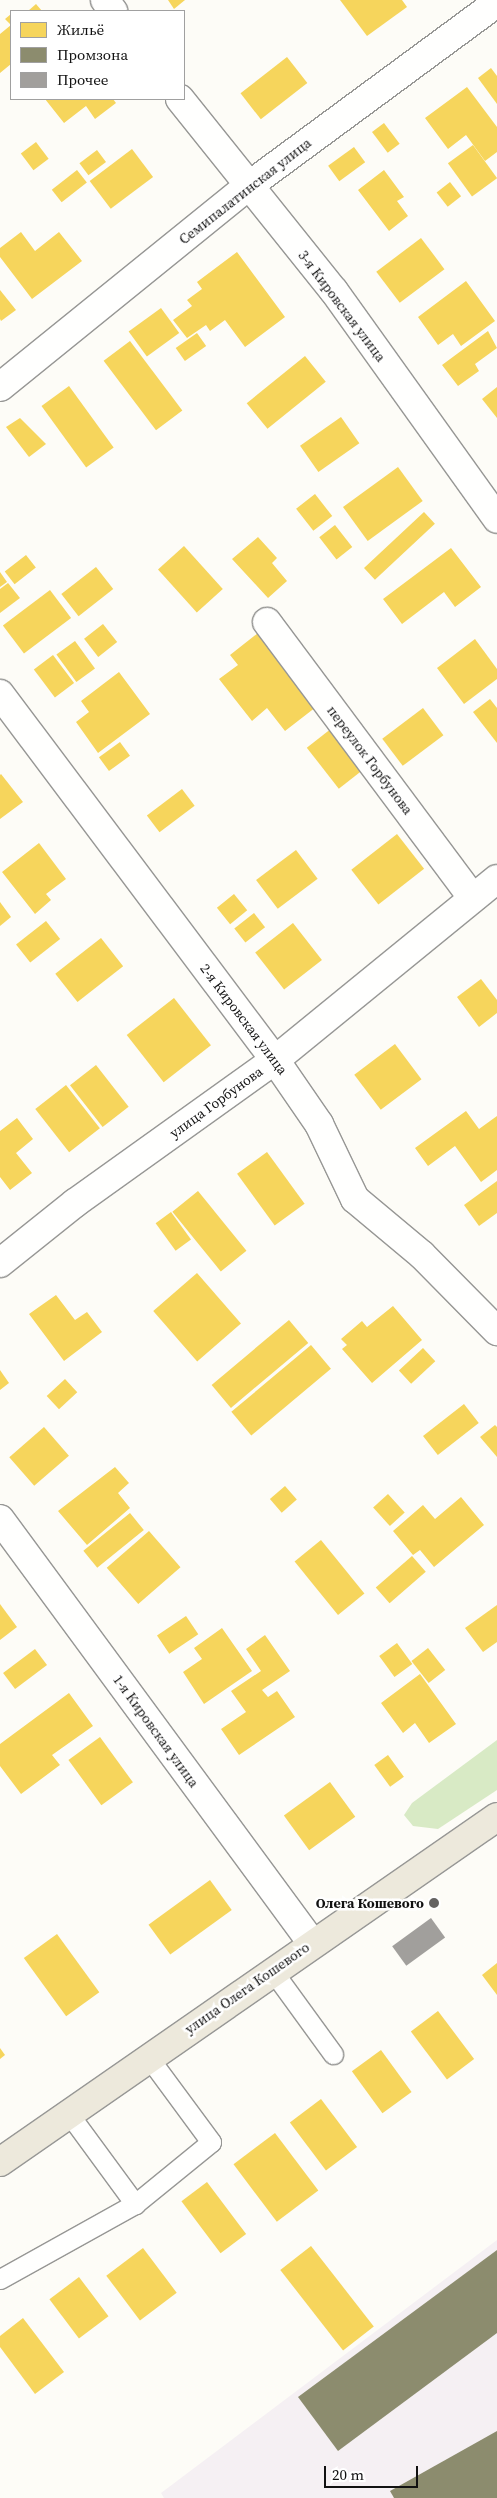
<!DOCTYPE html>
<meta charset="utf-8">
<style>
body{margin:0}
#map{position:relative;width:497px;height:2498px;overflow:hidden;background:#fdfcf7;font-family:"Source Serif 4",serif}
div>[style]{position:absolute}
.industrial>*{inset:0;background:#f5f0f3}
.forest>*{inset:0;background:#d8eac5}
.homes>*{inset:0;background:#f6d55c;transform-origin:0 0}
.industry>*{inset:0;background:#8c8c6e}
.building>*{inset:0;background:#a19f9c;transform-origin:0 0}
.roads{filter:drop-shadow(1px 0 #979795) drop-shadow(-1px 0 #979795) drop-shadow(0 1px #979795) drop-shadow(0 -1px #979795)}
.service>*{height:19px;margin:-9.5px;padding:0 9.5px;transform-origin:9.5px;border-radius:9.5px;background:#fffffe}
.minor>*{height:28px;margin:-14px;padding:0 14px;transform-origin:14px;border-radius:14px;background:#fffffe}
.primary>*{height:28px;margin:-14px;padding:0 14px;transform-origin:14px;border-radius:14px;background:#ede9dc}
.dots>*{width:14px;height:14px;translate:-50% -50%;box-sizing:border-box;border:2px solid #fff;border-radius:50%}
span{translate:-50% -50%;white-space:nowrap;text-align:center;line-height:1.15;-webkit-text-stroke:5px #fff;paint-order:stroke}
.street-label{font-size:14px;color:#111}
.poi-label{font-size:14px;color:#111;font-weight:700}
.right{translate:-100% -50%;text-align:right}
.legend{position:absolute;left:10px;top:10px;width:175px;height:90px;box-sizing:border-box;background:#fff;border:1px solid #a0a0a0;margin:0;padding:6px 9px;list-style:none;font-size:15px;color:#111}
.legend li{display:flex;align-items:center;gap:10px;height:25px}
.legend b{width:25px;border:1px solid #a0a0a0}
.scale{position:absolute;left:324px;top:2466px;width:94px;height:22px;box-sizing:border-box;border:2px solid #111;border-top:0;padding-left:6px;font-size:15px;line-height:18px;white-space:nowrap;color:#111;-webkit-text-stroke:4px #fff;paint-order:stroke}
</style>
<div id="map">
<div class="industrial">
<div style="clip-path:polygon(497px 2240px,497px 2498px,164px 2498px,161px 2493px)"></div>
</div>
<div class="forest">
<div style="clip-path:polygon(497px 1740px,497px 1790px,438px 1829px,413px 1826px,404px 1815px,412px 1803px)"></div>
</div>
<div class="homes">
<div style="clip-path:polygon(168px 0,185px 0,174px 9px)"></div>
<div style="clip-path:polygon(340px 0,402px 0,407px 7px,367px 36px)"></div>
<div style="clip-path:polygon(36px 4px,42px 11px,28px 11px)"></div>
<div style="clip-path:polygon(11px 14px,11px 64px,0 73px,0 34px,11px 25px,5px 19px)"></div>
<div style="left:287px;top:57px;width:33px;height:59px;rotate:52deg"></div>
<div style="clip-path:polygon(491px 68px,497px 76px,497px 104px,478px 78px)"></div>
<div style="clip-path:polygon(467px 87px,497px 127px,497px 152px,485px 161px,466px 135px,448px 149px,425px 118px)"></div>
<div style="clip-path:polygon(45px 99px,113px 99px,116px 103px,95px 119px,86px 106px,64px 123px)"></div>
<div style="left:384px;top:123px;width:26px;height:15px;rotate:53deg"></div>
<div style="left:36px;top:142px;width:21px;height:19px;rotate:53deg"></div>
<div style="left:473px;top:145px;width:41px;height:31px;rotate:54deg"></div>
<div style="left:354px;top:147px;width:19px;height:32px;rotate:54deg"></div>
<div style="left:132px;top:149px;width:35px;height:53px;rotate:53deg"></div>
<div style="left:97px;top:150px;width:15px;height:22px;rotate:53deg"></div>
<div style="left:77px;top:170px;width:16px;height:32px;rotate:52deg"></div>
<div style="clip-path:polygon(384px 170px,404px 197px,397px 201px,408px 216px,389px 231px,358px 190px)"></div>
<div style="left:450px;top:182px;width:18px;height:17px;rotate:52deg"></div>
<div style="clip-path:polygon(21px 232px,35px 251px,59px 232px,82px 261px,32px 299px,0 257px,0 248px)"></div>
<div style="left:421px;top:238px;width:39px;height:56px;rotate:53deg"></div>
<div style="clip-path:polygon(237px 252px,285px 317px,245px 347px,225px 320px,210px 331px,206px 325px,187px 338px,173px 320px,192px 306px,187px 300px,202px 289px,197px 282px)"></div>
<div style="clip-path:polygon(466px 281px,495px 321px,461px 346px,453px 334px,438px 345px,418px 317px)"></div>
<div style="clip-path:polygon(0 290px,16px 310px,1px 321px,0 319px)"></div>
<div style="left:161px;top:308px;width:31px;height:40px;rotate:54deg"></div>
<div style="clip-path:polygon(488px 331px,497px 348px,475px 364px,479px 371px,458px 386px,442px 365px)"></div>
<div style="left:197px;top:333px;width:16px;height:26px;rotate:55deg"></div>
<div style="left:130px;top:341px;width:87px;height:33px;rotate:53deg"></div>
<div style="left:305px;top:356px;width:33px;height:75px;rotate:51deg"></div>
<div style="left:69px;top:386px;width:76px;height:34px;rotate:54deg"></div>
<div style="clip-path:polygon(497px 387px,497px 418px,482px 399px)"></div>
<div style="left:341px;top:417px;width:32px;height:50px;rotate:55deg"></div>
<div style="clip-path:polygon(20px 418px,46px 444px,29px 457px,6px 427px)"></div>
<div style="left:398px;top:467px;width:42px;height:68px;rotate:54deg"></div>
<div style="left:315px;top:494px;width:28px;height:24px;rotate:52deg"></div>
<div style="left:424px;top:512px;width:16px;height:82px;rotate:47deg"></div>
<div style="left:335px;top:525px;width:28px;height:20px;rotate:52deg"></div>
<div style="clip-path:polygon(258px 537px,277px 558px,272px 563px,287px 581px,268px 598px,232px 559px)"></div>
<div style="left:184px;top:546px;width:58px;height:35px;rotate:48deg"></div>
<div style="clip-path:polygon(451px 548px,481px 587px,455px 607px,444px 592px,402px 624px,383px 599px)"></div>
<div style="left:26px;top:555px;width:16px;height:27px;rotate:52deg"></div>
<div style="left:96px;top:567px;width:28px;height:44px;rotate:52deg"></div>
<div style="clip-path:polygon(0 572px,7px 582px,0 587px)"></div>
<div style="clip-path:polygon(8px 583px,20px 598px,0 613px,0 589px)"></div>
<div style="left:50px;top:590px;width:35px;height:59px;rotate:53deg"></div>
<div style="left:103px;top:624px;width:23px;height:24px;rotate:52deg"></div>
<div style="clip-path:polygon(258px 633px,316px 707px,285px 731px,267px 708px,252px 721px,219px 679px,238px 665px,230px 655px)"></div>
<div style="clip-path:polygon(475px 639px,497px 669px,497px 679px,464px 704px,437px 668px)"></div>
<div style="left:75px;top:641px;width:34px;height:23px;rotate:54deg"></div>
<div style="left:53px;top:655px;width:35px;height:24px;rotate:53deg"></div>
<div style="clip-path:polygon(119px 672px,150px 714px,98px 753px,76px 722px,89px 712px,81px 701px)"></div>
<div style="clip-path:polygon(490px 699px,497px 708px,497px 743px,473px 712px)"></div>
<div style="left:423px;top:708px;width:34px;height:51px;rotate:53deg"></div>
<div style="left:332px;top:728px;width:52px;height:32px;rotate:52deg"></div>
<div style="left:120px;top:742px;width:17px;height:26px;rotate:54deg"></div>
<div style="clip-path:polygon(1px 774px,23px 802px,0 819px,0 775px)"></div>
<div style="left:182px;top:789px;width:21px;height:44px;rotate:53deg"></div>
<div style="left:397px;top:834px;width:44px;height:58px;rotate:52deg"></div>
<div style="clip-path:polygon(39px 843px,66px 879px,46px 894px,51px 900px,35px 914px,2px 872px)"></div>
<div style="left:296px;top:850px;width:36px;height:50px;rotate:53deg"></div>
<div style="left:234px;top:894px;width:21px;height:22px;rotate:51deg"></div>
<div style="clip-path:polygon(0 902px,11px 917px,0 926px)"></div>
<div style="left:254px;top:913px;width:18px;height:25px;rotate:52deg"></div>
<div style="left:46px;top:921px;width:23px;height:38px;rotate:52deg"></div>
<div style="left:293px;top:923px;width:47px;height:48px;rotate:52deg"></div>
<div style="left:101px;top:938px;width:36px;height:58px;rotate:52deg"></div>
<div style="clip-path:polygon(481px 979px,497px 1000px,497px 1013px,479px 1027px,457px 997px)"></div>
<div style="left:174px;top:998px;width:60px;height:60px;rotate:52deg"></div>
<div style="left:395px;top:1044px;width:44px;height:51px;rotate:53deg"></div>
<div style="left:96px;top:1065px;width:53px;height:33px;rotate:52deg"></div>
<div style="left:66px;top:1085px;width:55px;height:39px;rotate:52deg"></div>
<div style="clip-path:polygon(466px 1111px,479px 1129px,497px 1116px,497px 1170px,481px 1182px,455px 1146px,428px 1166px,415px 1148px)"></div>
<div style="clip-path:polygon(17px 1118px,33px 1139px,16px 1153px,32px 1173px,10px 1190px,0 1177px,0 1131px)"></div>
<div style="left:267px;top:1152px;width:64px;height:37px;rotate:54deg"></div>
<div style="clip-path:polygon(497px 1181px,497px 1213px,479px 1226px,464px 1205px)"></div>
<div style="left:198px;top:1191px;width:77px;height:33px;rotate:51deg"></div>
<div style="left:171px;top:1212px;width:34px;height:19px;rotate:54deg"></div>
<div style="left:197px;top:1273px;width:67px;height:58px;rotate:49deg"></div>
<div style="clip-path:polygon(56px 1295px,75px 1320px,87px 1312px,102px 1332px,64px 1361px,29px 1314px)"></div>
<div style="clip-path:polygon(393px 1306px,422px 1340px,372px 1383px,342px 1349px,347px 1345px,341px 1339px,362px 1321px,367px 1327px)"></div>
<div style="left:289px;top:1320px;width:30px;height:101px;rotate:50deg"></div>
<div style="left:311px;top:1345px;width:31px;height:104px;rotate:50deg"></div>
<div style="left:423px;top:1348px;width:18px;height:33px;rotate:47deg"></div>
<div style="clip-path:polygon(0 1370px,9px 1383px,0 1390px)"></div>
<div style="left:65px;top:1379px;width:18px;height:25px;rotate:47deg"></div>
<div style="left:464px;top:1404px;width:24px;height:52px;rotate:52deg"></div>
<div style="clip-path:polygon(495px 1425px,497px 1427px,497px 1457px,480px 1437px)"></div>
<div style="left:44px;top:1427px;width:38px;height:46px;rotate:49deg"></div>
<div style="clip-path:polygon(115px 1467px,129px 1483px,118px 1493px,130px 1508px,87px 1545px,58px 1511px)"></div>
<div style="left:285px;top:1486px;width:18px;height:20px;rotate:49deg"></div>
<div style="left:388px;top:1494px;width:25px;height:20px;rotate:48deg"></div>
<div style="clip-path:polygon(461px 1497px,484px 1525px,434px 1567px,420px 1550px,413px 1555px,393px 1531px,423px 1505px,435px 1519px)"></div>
<div style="left:130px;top:1513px;width:22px;height:60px;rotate:51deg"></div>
<div style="left:149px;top:1531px;width:48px;height:56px;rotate:49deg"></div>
<div style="left:321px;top:1540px;width:69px;height:34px;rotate:51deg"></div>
<div style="left:412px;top:1556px;width:21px;height:48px;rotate:49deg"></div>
<div style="clip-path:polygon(0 1604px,17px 1627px,0 1640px)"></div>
<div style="clip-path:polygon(497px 1605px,497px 1642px,483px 1652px,465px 1628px)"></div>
<div style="left:186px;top:1616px;width:22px;height:35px;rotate:56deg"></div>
<div style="clip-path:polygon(222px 1628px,252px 1671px,204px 1704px,183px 1672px,202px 1659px,194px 1648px)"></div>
<div style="clip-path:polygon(265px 1635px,290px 1671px,262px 1690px,268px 1697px,277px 1691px,295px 1717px,239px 1755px,221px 1729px,246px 1712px,231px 1691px,261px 1671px,246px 1649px)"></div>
<div style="left:397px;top:1643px;width:26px;height:22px;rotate:54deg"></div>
<div style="left:428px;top:1648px;width:28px;height:21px;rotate:52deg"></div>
<div style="left:35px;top:1649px;width:20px;height:40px;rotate:53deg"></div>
<div style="clip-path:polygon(420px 1674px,456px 1724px,429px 1743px,415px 1723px,403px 1733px,381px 1703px)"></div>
<div style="clip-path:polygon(69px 1693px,93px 1726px,52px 1755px,60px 1765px,21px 1794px,0 1766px,0 1744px)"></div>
<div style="left:100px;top:1737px;width:56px;height:39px;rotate:54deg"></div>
<div style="left:388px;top:1755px;width:27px;height:17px;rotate:54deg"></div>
<div style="left:330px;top:1782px;width:43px;height:57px;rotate:54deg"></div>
<div style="left:210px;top:1880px;width:37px;height:76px;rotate:54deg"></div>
<div style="left:57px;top:1934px;width:72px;height:41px;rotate:54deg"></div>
<div style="clip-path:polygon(497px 1963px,497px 1995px,482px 1975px)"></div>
<div style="left:438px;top:2011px;width:60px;height:34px;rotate:53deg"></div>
<div style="clip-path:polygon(0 2048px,5px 2055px,0 2059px)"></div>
<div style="left:381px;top:2050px;width:52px;height:36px;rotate:54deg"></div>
<div style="left:321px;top:2099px;width:60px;height:39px;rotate:53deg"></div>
<div style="left:275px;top:2133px;width:72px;height:52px;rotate:53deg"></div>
<div style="left:207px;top:2182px;width:65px;height:32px;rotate:53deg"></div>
<div style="left:311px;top:2246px;width:102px;height:39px;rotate:52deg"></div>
<div style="left:143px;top:2248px;width:56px;height:46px;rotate:53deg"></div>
<div style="left:79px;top:2277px;width:49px;height:37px;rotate:53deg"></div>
<div style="clip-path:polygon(23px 2318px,64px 2372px,35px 2394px,0 2347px,0 2336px)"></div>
</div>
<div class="industry">
<div style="clip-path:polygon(497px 2250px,497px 2333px,338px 2451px,298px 2397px)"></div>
<div style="clip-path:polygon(497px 2431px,497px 2498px,394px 2498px,390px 2491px)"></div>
</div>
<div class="building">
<div style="left:431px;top:1918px;width:24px;height:48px;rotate:54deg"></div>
</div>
<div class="roads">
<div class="service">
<div style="left:272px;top:1970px;width:104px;rotate:54deg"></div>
<div style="left:69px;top:2114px;width:112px;rotate:53.7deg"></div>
<div style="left:0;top:2279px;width:154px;rotate:-29.1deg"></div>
<div style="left:135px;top:2204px;width:98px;rotate:-39.2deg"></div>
<div style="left:211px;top:2142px;width:104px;rotate:-126.4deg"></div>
</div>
<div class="minor">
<div style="left:105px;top:0;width:14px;rotate:54deg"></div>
<div style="left:180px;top:99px;width:246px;rotate:51.3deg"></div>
<div style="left:334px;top:291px;width:280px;rotate:54.4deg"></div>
<div style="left:0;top:387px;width:318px;rotate:-39deg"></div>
<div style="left:247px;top:187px;width:310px;rotate:-36.4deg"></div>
<div style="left:267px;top:622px;width:344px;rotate:53.3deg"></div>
<div style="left:0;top:694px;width:458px;rotate:53.1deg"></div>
<div style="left:275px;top:1060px;width:78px;rotate:55.5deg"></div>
<div style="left:319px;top:1124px;width:83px;rotate:64.4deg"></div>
<div style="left:355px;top:1199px;width:87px;rotate:39.9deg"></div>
<div style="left:422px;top:1255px;width:107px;rotate:45.4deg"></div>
<div style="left:0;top:1263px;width:96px;rotate:-38.7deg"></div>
<div style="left:75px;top:1203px;width:246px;rotate:-35.6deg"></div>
<div style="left:275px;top:1060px;width:286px;rotate:-39.2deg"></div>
<div style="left:0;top:1519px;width:526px;rotate:53.65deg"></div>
</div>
<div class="primary">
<div style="left:0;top:2162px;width:605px;rotate:-34.77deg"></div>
</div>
</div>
<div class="dots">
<div style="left:434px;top:1903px;background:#646362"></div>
</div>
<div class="street-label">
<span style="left:245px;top:191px;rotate:-38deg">Семипалатинская улица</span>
<span style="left:342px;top:306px;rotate:53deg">3-я Кировская улица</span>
<span style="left:370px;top:760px;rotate:53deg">переулок Горбунова</span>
<span style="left:244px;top:1019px;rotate:53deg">2-я Кировская улица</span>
<span style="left:216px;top:1102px;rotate:-36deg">улица Горбунова</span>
<span style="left:156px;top:1731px;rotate:54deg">1-я Кировская улица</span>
<span style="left:247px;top:1988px;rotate:-35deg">улица Олега Кошевого</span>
</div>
<div class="poi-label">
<span class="right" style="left:424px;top:1903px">Олега Кошевого</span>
</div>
<ul class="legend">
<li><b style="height:14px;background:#f6d55c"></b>Жильё</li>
<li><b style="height:14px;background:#8c8c6e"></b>Промзона</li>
<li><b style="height:14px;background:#a19f9c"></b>Прочее</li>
</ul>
<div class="scale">20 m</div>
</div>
